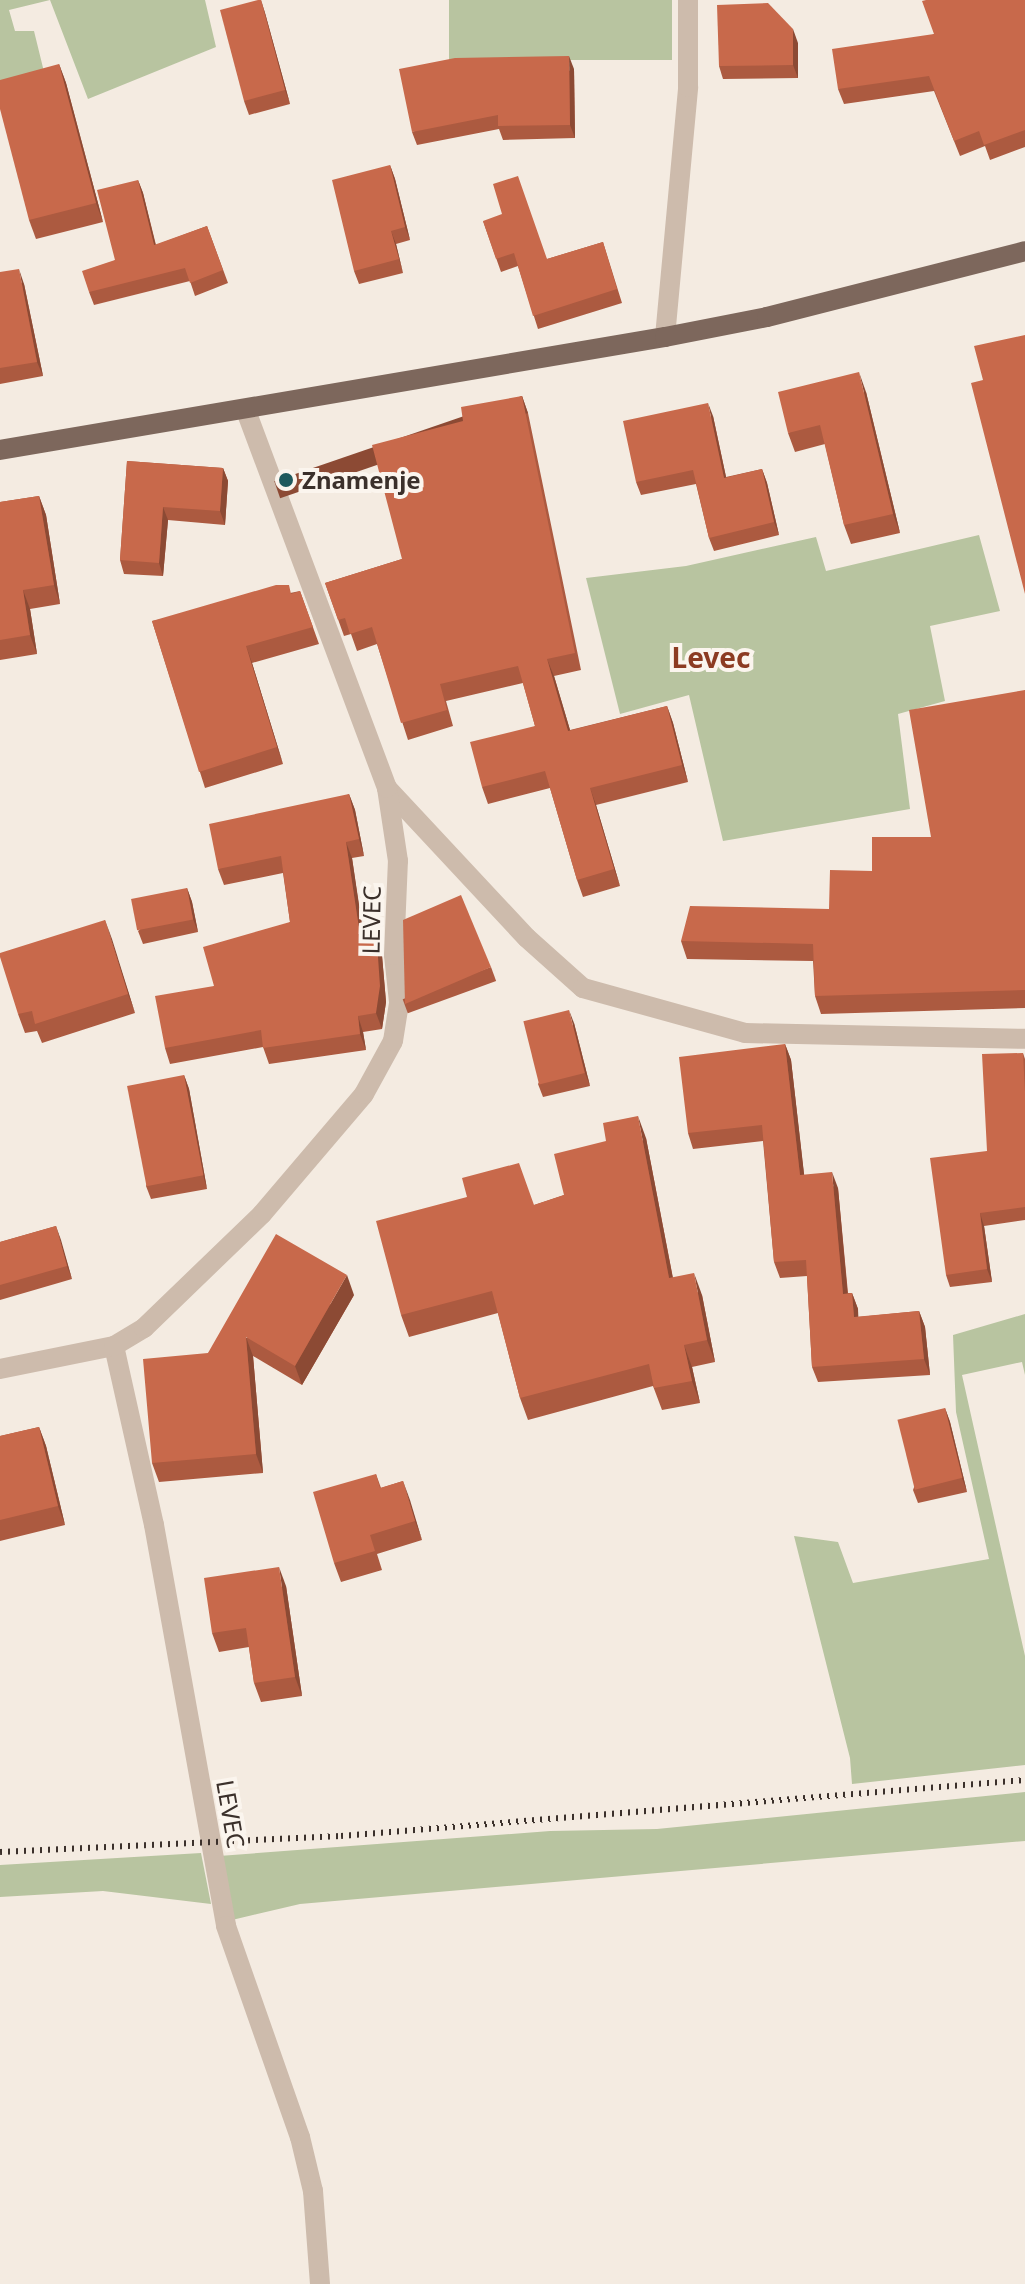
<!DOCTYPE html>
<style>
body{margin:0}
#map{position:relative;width:1025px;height:2284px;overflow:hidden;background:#f4ebe1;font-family:"Noto Sans",sans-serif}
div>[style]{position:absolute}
.green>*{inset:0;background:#b8c4a0;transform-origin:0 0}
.minor>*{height:20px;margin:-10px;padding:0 10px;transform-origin:10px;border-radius:10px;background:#cdbbac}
.major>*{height:20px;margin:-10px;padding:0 10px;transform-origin:10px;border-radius:10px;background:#7d675c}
.rail>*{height:6px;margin-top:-3px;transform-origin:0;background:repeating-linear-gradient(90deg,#3b302b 0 2px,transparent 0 8px)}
.wall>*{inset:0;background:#ac5a40;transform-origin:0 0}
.shaded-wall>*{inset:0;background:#8c4a34;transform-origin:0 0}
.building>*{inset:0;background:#c8694b;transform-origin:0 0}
.dots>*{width:22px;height:22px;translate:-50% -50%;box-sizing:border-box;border:4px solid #fbf5ee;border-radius:50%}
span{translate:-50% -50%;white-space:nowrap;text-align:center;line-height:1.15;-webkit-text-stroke:8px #fbf5ee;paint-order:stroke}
.poi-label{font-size:24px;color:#3b302b;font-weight:700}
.left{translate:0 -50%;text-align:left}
.street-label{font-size:24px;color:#3b302b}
.quarter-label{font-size:28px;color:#8c3b22;font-weight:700}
</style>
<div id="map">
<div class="green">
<div style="clip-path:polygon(0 0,205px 0,216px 47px,88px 99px,50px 0,9px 10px,15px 31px,34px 31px,46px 80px,0 88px)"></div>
<div style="left:449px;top:0;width:223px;height:60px"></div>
<div style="clip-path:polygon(979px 535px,1000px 611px,930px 626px,945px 701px,898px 714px,910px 809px,723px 841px,689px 695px,620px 714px,586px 578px,686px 566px,816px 537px,826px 571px)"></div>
<div style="clip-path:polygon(1025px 1314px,1025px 1375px,1022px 1362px,962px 1375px,1025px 1656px,1025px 1765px,852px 1784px,850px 1758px,794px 1536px,838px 1542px,853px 1583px,989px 1559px,956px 1412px,953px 1335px)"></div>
<div style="clip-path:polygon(1025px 1792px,1025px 1841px,300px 1904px,232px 1920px,219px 1856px,550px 1831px,657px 1829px)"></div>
<div style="clip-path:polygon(201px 1853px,211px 1904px,103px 1891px,0 1897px,0 1865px)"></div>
</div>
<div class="minor">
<div style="left:665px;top:337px;width:251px;rotate:-84.7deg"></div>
<div style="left:688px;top:87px;width:87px;rotate:-90deg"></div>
<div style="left:387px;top:788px;width:205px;rotate:47deg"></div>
<div style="left:527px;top:938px;width:75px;rotate:41.8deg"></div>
<div style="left:583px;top:988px;width:168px;rotate:15.5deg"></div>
<div style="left:745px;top:1033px;width:280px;rotate:1.2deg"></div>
<div style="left:114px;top:1346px;width:183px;rotate:77.4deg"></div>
<div style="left:154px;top:1525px;width:407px;rotate:79.8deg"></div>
<div style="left:226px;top:1926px;width:224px;rotate:70.7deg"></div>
<div style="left:300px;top:2137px;width:56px;rotate:76.5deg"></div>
<div style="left:313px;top:2191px;width:93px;rotate:85.7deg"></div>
<div style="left:0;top:1369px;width:116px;rotate:-11.4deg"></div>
<div style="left:114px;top:1346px;width:35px;rotate:-31deg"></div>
<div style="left:144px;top:1328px;width:164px;rotate:-44deg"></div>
<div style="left:262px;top:1214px;width:157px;rotate:-49.6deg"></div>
<div style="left:364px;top:1094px;width:60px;rotate:-61.3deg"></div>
<div style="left:393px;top:1041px;width:39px;rotate:-81deg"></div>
<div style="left:399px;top:1002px;width:47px;rotate:-96.1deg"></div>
<div style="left:394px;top:955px;width:94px;rotate:-87.6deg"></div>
<div style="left:398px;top:861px;width:74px;rotate:-98.6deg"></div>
<div style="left:387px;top:788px;width:403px;rotate:-110.5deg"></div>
</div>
<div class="major">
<div style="left:0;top:450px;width:675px;rotate:-9.64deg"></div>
<div style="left:665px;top:337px;width:104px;rotate:-11.1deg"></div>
<div style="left:767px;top:317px;width:266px;rotate:-14.3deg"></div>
</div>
<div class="rail">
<div style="left:0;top:1852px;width:341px;rotate:-2.7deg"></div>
<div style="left:341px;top:1836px;width:686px;rotate:-4.68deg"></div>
</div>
<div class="wall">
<div style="clip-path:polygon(261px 0,265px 13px,290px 104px,249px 115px,244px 101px)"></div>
<div style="clip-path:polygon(1025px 0,1025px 147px,990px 160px,985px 146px,960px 156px,934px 91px,844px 104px,838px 89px,934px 34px)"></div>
<div style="clip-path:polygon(798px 43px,798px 78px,723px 79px,719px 66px)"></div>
<div style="clip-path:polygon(59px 64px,66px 83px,103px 222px,36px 239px,29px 220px)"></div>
<div style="clip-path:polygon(574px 69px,575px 138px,503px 140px,499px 129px,417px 145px,412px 132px)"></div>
<div style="clip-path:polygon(390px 165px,395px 179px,410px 240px,396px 244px,403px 273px,359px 284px,354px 271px)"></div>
<div style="clip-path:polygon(138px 180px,143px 193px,156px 245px,207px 226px,228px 283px,195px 296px,190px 281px,94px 305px,89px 292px,115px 260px)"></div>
<div style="clip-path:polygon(483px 221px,547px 259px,603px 242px,622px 303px,538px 329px,518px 266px,501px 272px)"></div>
<div style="clip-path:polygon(0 272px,24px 284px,43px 376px,0 384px)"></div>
<div style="clip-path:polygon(866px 392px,900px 533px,851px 544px,844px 525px,825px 444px,795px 452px,788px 433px)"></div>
<div style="clip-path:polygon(522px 396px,528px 413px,581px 670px,554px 676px,570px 730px,667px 706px,673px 723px,688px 782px,596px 805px,620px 886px,583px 897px,577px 880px,550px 788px,488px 804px,482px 787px,535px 726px,523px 683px,446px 701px,453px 726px,408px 740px,377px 644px,357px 651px,351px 634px,344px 636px,325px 583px,402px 559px,463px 421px)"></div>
<div style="clip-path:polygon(713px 416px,726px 477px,762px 469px,767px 483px,779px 535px,714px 551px,709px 538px,696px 484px,641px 495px,636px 482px)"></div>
<div style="clip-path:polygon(127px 461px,223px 468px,228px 481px,225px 525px,168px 520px,163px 576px,124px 574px,120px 560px)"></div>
<div style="clip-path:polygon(39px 496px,46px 515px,60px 604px,30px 609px,37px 654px,0 660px,0 502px)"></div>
<div style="clip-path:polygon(300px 591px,319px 644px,252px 663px,283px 764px,205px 788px,152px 621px)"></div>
<div style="clip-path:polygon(1025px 690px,1025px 1008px,821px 1014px,815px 996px,813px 961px,687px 959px,681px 941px,829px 909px,872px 871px,931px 837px)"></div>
<div style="clip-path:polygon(349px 794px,355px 810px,364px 856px,352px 858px,363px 934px,381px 944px,386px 1002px,382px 1029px,363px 1032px,366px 1050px,269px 1064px,263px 1047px,170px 1064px,165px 1048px,214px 986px,290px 922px,283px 873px,224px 885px,218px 869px)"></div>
<div style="clip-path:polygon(187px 888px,192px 902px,198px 932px,143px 944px,138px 931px)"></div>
<div style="clip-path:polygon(105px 920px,135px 1013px,42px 1043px,37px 1031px,25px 1033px,18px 1014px)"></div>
<div style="left:491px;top:967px;width:15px;height:94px;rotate:70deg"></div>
<div style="clip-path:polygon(574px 1023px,590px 1086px,543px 1097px,538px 1084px)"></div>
<div style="clip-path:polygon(785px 1044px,791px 1060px,804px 1175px,838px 1188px,848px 1293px,852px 1293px,858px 1309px,858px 1317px,919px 1311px,925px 1327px,930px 1375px,818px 1382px,812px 1367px,807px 1276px,780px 1278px,774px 1262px,763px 1141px,693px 1149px,688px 1133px)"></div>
<div style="clip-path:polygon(1023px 1053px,1025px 1059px,1025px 1220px,984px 1226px,992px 1282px,950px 1287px,946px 1275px,987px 1151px)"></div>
<div style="clip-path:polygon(184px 1075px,189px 1089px,207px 1189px,151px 1199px,146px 1186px)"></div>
<div style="clip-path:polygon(646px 1138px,673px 1278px,702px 1295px,715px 1362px,692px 1367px,700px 1403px,662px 1410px,653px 1386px,528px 1420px,520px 1398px,498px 1313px,409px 1337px,401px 1315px,467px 1197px,534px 1205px,564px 1195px)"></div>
<div style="clip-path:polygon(56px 1226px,72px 1279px,0 1300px,0 1242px)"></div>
<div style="clip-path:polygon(354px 1295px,302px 1385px,253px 1356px,263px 1473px,159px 1482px,152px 1463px,208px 1353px)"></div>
<div style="clip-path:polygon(945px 1408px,950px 1422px,967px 1492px,918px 1503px,913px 1490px)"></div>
<div style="clip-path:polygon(39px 1427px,46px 1446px,65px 1525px,0 1541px,0 1436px)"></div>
<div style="clip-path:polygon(376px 1474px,381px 1488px,403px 1481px,422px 1540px,377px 1554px,382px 1570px,341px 1582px,334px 1563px)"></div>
<div style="clip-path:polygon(286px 1586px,302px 1696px,261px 1702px,254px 1683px,249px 1647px,219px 1652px,212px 1633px)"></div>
</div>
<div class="shaded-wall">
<div style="clip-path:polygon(261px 0,265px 13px,290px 104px,285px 90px)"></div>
<div style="clip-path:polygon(793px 29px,798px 43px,798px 78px,793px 65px)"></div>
<div style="clip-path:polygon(569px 56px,574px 69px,575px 138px,570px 125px)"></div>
<div style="clip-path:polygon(59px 64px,66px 83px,103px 222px,96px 203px)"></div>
<div style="clip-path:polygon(390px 165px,395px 179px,410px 240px,405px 227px)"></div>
<div style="clip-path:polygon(138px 180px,143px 193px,159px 259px,154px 245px)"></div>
<div style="clip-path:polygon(391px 231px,396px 244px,403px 273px)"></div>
<div style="clip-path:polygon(19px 269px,24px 284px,43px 376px,37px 362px)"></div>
<div style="clip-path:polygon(859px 372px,866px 392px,900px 533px,893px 514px)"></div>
<div style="left:522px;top:396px;width:18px;height:262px;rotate:71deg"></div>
<div style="clip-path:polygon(708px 403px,713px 416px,729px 491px,724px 478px)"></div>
<div style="clip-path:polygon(223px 468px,228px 481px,225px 525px,220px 511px)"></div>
<div style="clip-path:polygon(762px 469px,767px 483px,779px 535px,774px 522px)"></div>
<div style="clip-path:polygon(39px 496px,46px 515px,60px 604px,54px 585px)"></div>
<div style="clip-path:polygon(163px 507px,168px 520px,163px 576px,159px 563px)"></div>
<div style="clip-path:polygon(23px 590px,30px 609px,37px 654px,30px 635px)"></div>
<div style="clip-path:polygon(246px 646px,252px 663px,283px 764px,277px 747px)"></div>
<div style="clip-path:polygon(547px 659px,554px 676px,575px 747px,568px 731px)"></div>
<div style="clip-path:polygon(667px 706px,673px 723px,688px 782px,682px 765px)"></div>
<div style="clip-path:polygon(590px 788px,596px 805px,620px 886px,614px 869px)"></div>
<div style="clip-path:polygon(349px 794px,355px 810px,364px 856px,359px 839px)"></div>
<div style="clip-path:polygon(346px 842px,352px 858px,366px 951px,360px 935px)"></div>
<div style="clip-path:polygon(187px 888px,192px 902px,198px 932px,193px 919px)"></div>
<div style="clip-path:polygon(105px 920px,112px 939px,135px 1013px,128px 994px)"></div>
<div style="clip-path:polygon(376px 928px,381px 944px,386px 1002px,382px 1029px,376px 1013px)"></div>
<div style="clip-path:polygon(569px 1010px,574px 1023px,590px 1086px,585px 1073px)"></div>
<div style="clip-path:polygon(358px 1016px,363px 1032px,366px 1050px,360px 1034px)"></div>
<div style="clip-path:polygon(785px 1044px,791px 1060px,806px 1191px,800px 1175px)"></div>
<div style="clip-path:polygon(184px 1075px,189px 1089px,207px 1189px,203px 1175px)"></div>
<div style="clip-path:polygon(638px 1116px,646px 1138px,677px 1300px,669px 1278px)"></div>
<div style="clip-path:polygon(832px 1172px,838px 1188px,849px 1309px,843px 1294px)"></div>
<div style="clip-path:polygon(980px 1213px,984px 1226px,992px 1282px,987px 1269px)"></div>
<div style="clip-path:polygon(56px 1226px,61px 1240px,72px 1279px,67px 1266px)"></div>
<div style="clip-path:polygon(694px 1273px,702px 1295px,715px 1362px,707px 1340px)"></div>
<div style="clip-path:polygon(347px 1275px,354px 1295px,302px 1385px,295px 1366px)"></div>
<div style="clip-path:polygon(852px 1293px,858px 1309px,859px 1333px,854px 1317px)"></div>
<div style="clip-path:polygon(919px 1311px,925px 1327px,930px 1375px,924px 1359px)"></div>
<div style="clip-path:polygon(246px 1337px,253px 1356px,263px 1473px,256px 1454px)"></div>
<div style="clip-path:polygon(684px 1345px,692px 1367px,700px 1403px,692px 1381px)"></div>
<div style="clip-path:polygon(945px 1408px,950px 1422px,967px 1492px,962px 1478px)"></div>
<div style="clip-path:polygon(39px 1427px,46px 1446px,65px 1525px,58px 1506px)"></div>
<div style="clip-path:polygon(403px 1481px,410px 1500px,422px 1540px,415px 1521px)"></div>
<div style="clip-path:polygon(279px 1567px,286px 1586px,302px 1696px,295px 1677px)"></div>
</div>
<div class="building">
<div style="clip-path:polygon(258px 0,261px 0,285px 90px,244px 101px,220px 10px)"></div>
<div style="clip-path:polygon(926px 0,1025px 0,1025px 130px,984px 145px,979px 131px,954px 141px,929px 76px,838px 89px,832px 49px,934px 34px,922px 1px)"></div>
<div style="clip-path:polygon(768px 3px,793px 29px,793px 65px,719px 66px,717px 5px)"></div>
<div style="clip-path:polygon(569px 56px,570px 125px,498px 126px,498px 115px,412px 132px,399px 69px,455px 58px)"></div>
<div style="clip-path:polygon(59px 64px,96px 203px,29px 220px,0 109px,0 80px)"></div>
<div style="clip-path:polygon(390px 165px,405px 227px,391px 231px,399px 259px,354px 271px,332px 180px)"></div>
<div style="clip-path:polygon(518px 176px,547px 259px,603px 242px,617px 289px,533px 316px,514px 253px,496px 259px,483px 221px,502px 214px,493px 184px)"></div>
<div style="clip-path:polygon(138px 180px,154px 245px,207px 226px,223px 270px,190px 283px,185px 268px,89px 292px,82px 271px,115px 260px,97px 190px)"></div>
<div style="clip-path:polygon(19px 269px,37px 362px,0 368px,0 272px)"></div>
<div style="clip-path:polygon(1025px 335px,1025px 594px,971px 383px,983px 380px,974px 346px)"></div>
<div style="clip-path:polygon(859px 372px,893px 514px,844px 525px,820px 425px,788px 433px,778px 392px)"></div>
<div style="clip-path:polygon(522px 396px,575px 653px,547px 659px,568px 731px,667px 706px,682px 765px,590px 788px,614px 869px,577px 880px,545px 771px,482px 787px,470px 742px,535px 726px,518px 666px,440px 684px,447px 710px,401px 723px,372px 627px,350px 634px,345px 618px,338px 620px,325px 583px,402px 559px,372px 445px,463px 421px,461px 407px)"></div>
<div style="clip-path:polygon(708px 403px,724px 478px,762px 469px,774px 522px,709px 538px,693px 470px,636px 482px,623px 421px)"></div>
<div style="clip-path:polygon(127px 461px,223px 468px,220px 511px,163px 507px,159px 563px,120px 560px)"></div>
<div style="clip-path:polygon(39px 496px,54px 585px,23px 590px,30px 635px,0 640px,0 502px)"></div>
<div style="clip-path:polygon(276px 585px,289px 585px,291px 594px,300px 591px,313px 627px,246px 646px,277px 747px,199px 772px,152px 621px)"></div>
<div style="clip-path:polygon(1025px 690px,1025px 990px,815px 996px,813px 944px,681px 941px,690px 906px,829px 909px,830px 870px,872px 871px,872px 837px,931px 837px,909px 710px)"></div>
<div style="clip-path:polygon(349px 794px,359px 839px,346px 842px,360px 935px,376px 928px,380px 986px,376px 1013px,358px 1016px,360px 1034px,263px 1048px,261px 1030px,165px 1048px,155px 996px,214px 986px,203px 947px,290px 922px,281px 856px,218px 869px,209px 824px)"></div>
<div style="left:187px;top:888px;width:32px;height:57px;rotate:79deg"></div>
<div style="clip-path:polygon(461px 895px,491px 967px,405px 1004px,403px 920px)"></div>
<div style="clip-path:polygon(105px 920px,128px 994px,35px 1024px,32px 1011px,18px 1014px,0 957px,0 953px)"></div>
<div style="left:569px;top:1010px;width:65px;height:47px;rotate:76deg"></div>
<div style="clip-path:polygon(785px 1044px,800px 1175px,832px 1172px,843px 1294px,852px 1293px,854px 1317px,919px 1311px,924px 1359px,812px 1367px,806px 1260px,774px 1262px,762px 1125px,688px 1133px,679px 1057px)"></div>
<div style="clip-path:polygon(1023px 1053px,1025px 1092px,1025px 1207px,980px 1213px,987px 1269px,946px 1275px,930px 1158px,987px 1151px,982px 1054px)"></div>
<div style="left:184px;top:1075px;width:102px;height:58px;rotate:79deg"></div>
<div style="clip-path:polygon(638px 1116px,669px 1278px,694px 1273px,707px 1340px,684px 1345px,692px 1381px,654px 1388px,649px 1364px,520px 1398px,492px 1291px,401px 1315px,376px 1221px,467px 1197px,462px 1178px,519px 1163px,534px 1205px,564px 1195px,554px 1154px,606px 1141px,603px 1123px)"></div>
<div style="clip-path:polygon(56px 1226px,67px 1266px,0 1285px,0 1242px)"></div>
<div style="clip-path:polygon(276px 1234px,347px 1275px,295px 1366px,246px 1337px,256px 1454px,152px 1463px,143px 1359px,208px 1353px)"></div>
<div style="left:945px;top:1408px;width:72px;height:49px;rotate:76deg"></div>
<div style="clip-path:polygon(39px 1427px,58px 1506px,0 1520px,0 1436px)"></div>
<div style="clip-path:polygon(376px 1474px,380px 1488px,403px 1481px,415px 1521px,370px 1535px,375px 1551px,334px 1563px,313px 1492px)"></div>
<div style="clip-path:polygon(279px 1567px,295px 1677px,254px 1683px,246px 1628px,212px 1633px,204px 1578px)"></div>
</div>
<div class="dots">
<div style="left:286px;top:480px;background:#1f5a5e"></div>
</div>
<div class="poi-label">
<span class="left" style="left:302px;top:480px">Znamenje</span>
</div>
<div class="street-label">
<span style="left:371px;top:920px;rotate:-89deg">LEVEC</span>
<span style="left:231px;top:1814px;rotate:80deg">LEVEC</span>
</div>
<div class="quarter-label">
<span style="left:711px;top:657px">Levec</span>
</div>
</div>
